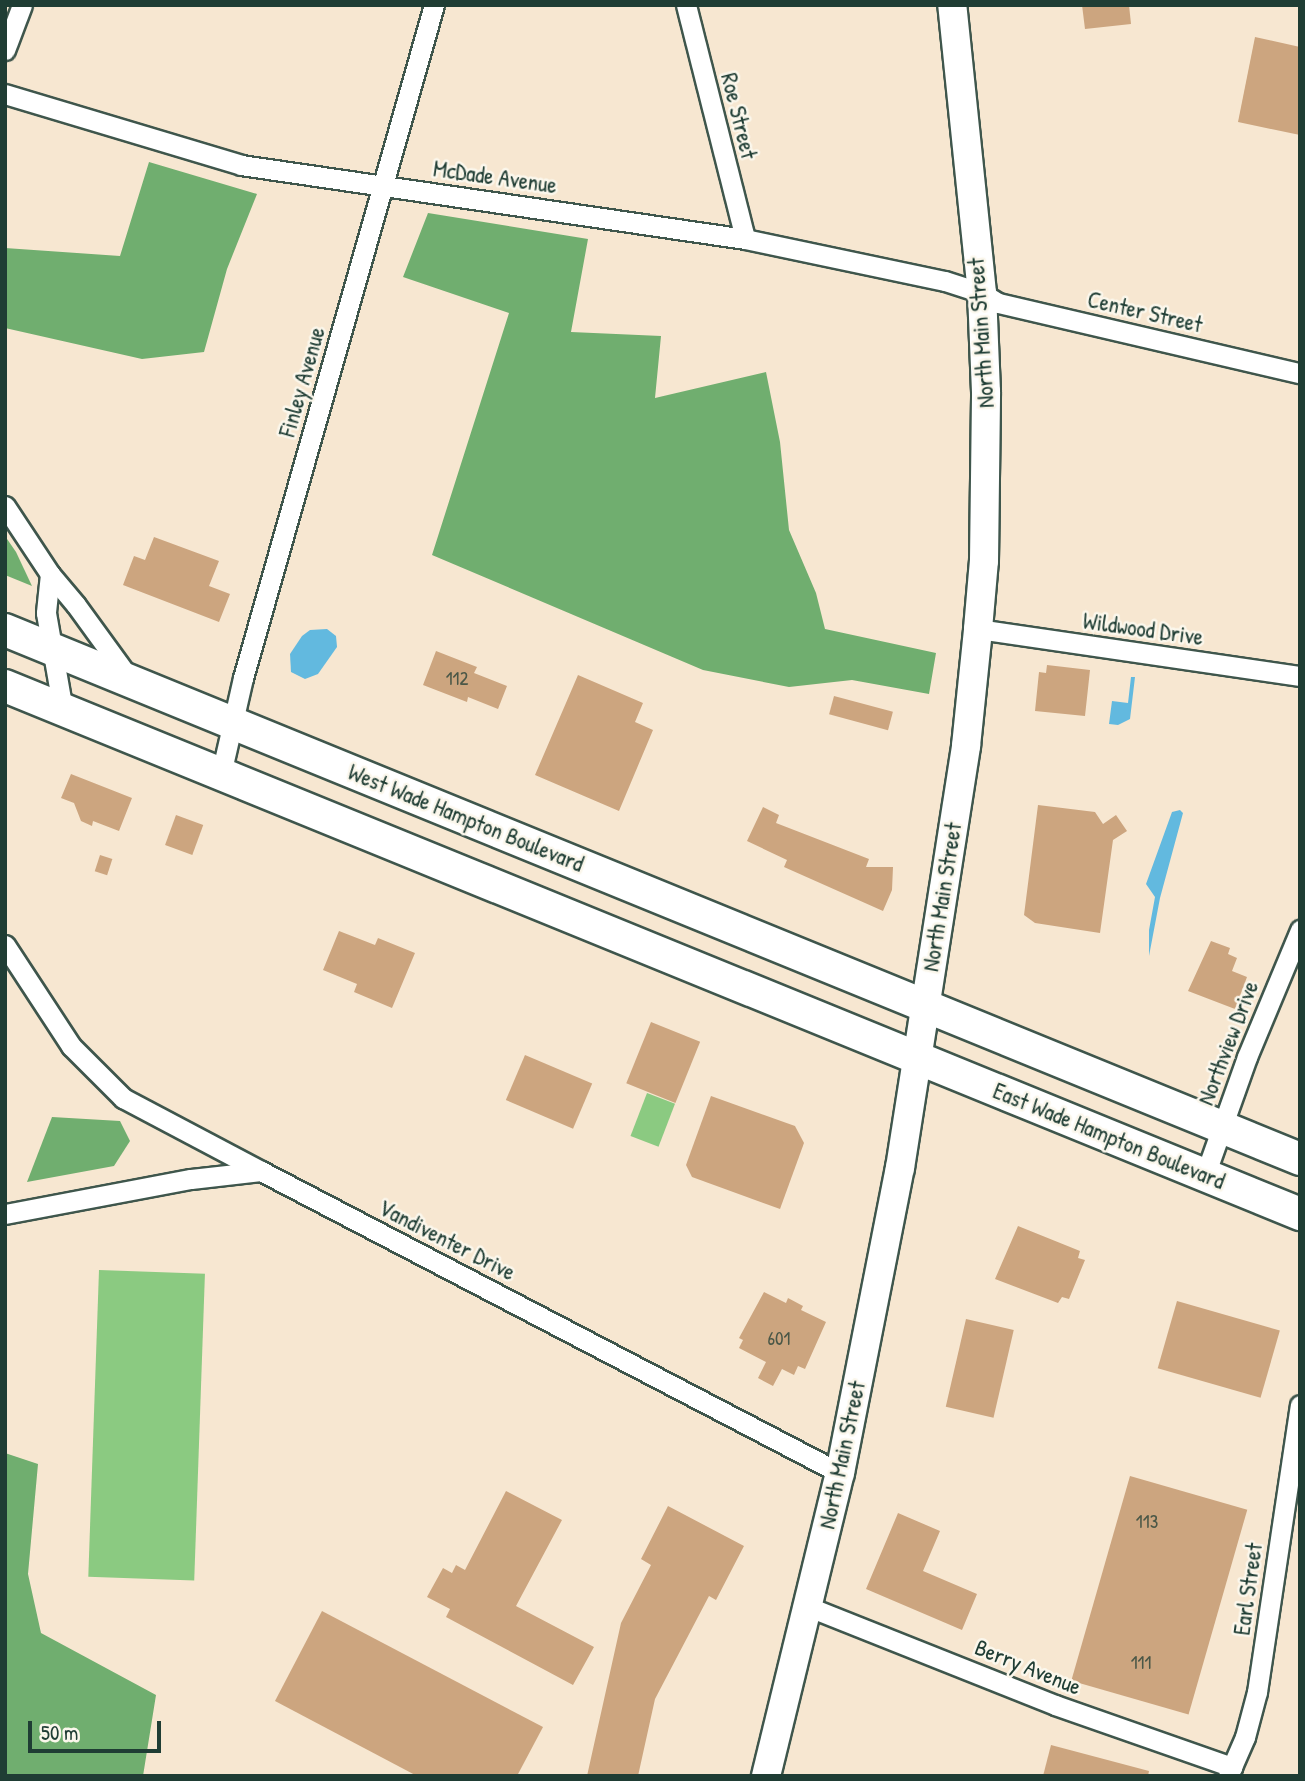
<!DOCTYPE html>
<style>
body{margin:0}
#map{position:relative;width:1305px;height:1781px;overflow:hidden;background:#f7e7d1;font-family:"Patrick Hand",sans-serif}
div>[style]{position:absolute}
.green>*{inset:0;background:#8bca81;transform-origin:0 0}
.forest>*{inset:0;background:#70ae6f}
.water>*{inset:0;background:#62b9df}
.building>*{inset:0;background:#cca57f;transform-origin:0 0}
.roads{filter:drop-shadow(2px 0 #3f564c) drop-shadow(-2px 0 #3f564c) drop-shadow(0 2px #3f564c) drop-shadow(0 -2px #3f564c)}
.street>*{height:19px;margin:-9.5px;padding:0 9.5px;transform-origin:9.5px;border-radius:9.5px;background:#fff}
.secondary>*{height:28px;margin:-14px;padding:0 14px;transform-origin:14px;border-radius:14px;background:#fff}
.primary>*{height:32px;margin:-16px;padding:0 16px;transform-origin:16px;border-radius:16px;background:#fff}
span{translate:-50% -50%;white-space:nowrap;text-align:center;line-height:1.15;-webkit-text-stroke:5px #fbf7ec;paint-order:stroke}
.number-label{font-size:19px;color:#4a5747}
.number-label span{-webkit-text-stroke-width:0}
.street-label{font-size:23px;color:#1f3d34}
.frame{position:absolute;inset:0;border:7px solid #1f3d34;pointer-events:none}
.scale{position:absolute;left:28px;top:1721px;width:133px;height:32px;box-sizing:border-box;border:4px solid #1f3d34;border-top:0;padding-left:9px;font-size:21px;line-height:24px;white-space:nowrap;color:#1f3d34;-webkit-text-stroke:5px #fbf7ec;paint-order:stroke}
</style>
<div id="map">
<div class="green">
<div style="left:647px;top:1093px;width:30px;height:46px;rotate:21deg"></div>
<div style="left:99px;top:1270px;width:106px;height:307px;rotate:2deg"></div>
</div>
<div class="forest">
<div style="clip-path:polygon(149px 162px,257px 194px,227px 269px,204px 352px,142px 359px,5px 328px,5px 248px,120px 256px)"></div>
<div style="clip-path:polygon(428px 213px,588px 239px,571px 332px,661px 336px,655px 398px,766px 372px,780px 442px,789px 530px,816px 593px,825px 629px,936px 653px,929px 694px,852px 680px,789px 687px,703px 670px,432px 555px,509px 313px,403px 277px)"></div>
<div style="clip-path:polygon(5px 536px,16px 552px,32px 586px,5px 575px)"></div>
<div style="clip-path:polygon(52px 1117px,120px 1121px,130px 1141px,114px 1166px,27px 1182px)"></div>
<div style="clip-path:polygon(5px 1453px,38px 1464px,28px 1574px,41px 1633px,156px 1695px,143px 1776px,5px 1776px)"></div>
</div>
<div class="water">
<div style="clip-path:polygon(327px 629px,336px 636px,337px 647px,318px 674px,305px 679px,291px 672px,290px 654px,302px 636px,310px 630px)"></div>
<div style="clip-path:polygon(1131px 677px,1135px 677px,1130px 719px,1118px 725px,1109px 724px,1112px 701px,1128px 703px)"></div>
<div style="clip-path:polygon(1180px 810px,1183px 813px,1160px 898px,1149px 956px,1149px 930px,1155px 897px,1146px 884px,1172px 812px)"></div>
</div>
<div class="building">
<div style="clip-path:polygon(1082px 5px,1129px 5px,1131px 24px,1085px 29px)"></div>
<div style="clip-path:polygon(1255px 37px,1300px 47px,1300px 135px,1238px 122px)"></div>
<div style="clip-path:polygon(154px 537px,219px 561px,209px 586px,230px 594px,219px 622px,123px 585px,134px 556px,145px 560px)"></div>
<div style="clip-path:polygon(436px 651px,477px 667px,474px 673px,507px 686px,498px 709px,468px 697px,467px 702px,423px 685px)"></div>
<div style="clip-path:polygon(1047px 665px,1090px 670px,1085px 716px,1035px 711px,1039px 672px,1046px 673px)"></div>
<div style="clip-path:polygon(578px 675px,643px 703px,635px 722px,653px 730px,619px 811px,535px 775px)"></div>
<div style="left:834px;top:696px;width:61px;height:19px;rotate:15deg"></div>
<div style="clip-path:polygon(71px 774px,132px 798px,119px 831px,93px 821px,92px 826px,81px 821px,74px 803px,61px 798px)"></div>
<div style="clip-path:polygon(1038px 805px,1095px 812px,1103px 824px,1116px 815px,1127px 831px,1113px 840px,1100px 933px,1035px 923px,1024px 915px)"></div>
<div style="clip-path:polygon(763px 807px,779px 815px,776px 823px,869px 859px,866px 867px,893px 867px,892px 890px,883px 911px,784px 867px,787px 860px,747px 841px)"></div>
<div style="left:176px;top:815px;width:29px;height:32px;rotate:20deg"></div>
<div style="left:100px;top:855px;width:13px;height:17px;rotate:18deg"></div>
<div style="clip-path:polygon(339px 931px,375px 945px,378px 938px,415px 953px,392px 1008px,354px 992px,357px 984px,323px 970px)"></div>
<div style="clip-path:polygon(1211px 941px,1230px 948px,1228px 954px,1237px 958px,1232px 971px,1247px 977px,1235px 1009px,1188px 991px)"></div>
<div style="left:651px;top:1022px;width:53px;height:66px;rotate:22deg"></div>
<div style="left:525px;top:1055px;width:73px;height:49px;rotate:23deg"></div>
<div style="clip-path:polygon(711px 1096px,795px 1126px,804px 1143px,780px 1209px,692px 1177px,686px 1165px)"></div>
<div style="clip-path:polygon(1018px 1226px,1080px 1251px,1078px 1258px,1085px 1260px,1069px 1299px,1062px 1297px,1058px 1303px,995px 1279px)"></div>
<div style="clip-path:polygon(764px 1292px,786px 1303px,788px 1298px,803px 1306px,801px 1310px,826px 1322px,805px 1369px,798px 1366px,794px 1375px,782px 1369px,773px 1386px,758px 1378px,766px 1362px,739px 1348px,743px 1340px,739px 1338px)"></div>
<div style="left:1177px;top:1301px;width:107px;height:70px;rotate:16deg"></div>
<div style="left:966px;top:1319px;width:49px;height:90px;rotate:13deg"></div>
<div style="left:1130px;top:1476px;width:122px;height:213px;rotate:16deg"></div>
<div style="clip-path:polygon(506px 1491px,562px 1520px,516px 1606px,594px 1647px,573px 1685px,446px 1617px,450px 1609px,427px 1597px,443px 1568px,452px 1573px,456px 1565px,465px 1570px)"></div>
<div style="clip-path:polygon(668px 1506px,744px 1546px,716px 1600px,709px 1596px,655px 1699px,638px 1776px,587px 1776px,621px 1623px,651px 1565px,641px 1559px)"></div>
<div style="clip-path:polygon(898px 1513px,940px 1531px,923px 1571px,977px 1594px,962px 1630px,866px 1589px)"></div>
<div style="clip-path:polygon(322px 1611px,543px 1727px,517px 1776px,417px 1776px,275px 1701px)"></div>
<div style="clip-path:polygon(1051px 1745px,1149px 1771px,1148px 1776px,1043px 1776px)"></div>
</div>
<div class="roads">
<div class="street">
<div style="left:686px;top:5px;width:241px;rotate:75.8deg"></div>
<div style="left:5px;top:50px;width:48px;rotate:-69.3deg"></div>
<div style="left:5px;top:94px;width:246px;rotate:16.7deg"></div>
<div style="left:241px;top:165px;width:509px;rotate:8.35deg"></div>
<div style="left:745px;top:239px;width:204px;rotate:11.9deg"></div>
<div style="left:945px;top:281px;width:39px;rotate:18deg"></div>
<div style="left:982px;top:293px;width:19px;rotate:32deg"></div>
<div style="left:998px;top:303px;width:310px;rotate:13.1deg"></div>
<div style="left:5px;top:506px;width:82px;rotate:56.5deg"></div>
<div style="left:50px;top:574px;width:40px;rotate:50deg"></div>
<div style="left:76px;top:605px;width:90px;rotate:54deg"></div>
<div style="left:50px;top:574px;width:39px;rotate:96deg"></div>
<div style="left:46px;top:613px;width:98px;rotate:80.1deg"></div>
<div style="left:978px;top:629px;width:325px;rotate:8.3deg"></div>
<div style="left:221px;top:774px;width:98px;rotate:-77.1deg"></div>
<div style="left:243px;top:678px;width:700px;rotate:-74.16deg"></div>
<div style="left:5px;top:945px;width:121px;rotate:56.8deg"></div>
<div style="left:71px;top:1046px;width:74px;rotate:45deg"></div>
<div style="left:123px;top:1098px;width:156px;rotate:27.9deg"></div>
<div style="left:1205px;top:1175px;width:125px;rotate:-70.4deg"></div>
<div style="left:1247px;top:1057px;width:138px;rotate:-67.3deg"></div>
<div style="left:5px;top:1214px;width:189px;rotate:-10.7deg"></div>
<div style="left:191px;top:1179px;width:70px;rotate:-6.5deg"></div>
<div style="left:261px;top:1171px;width:653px;rotate:27.55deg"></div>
<div style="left:809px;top:1607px;width:265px;rotate:21.7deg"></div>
<div style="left:1055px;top:1705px;width:188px;rotate:19.3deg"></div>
<div style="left:1228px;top:1776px;width:43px;rotate:-66.4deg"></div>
<div style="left:1245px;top:1737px;width:47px;rotate:-75.1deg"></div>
<div style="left:1257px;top:1692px;width:290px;rotate:-81.5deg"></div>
</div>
<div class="secondary">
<div style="left:766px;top:1776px;width:312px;rotate:-76.3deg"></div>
<div style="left:840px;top:1473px;width:311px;rotate:-78.9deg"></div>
<div style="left:900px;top:1168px;width:427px;rotate:-81.1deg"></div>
<div style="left:966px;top:746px;width:118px;rotate:-84.1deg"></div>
<div style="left:978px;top:629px;width:68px;rotate:-85deg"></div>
<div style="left:984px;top:561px;width:169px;rotate:-89.3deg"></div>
<div style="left:986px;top:392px;width:99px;rotate:-92.3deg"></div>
<div style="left:982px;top:293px;width:290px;rotate:-95.9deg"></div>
</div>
<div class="primary">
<div style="left:5px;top:630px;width:1399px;rotate:22.22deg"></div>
<div style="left:5px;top:686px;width:1399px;rotate:22.18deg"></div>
</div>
</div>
<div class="number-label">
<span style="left:457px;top:679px">112</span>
<span style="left:779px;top:1339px">601</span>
<span style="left:1147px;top:1522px">113</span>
<span style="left:1141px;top:1663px">111</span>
</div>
<div class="street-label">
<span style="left:739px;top:116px;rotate:76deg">Roe Street</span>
<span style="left:495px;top:177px;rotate:8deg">McDade Avenue</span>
<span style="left:1145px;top:312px;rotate:13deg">Center Street</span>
<span style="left:981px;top:333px;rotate:-94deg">North Main Street</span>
<span style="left:302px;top:382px;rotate:-74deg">Finley Avenue</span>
<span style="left:1143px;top:629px;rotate:8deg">Wildwood Drive</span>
<span style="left:466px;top:818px;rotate:22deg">West Wade Hampton Boulevard</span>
<span style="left:942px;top:897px;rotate:-81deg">North Main Street</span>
<span style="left:1228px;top:1043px;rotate:-69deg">Northview Drive</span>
<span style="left:1109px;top:1136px;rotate:22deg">East Wade Hampton Boulevard</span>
<span style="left:447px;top:1240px;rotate:27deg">Vandiventer Drive</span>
<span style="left:842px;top:1455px;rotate:-78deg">North Main Street</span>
<span style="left:1248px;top:1589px;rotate:-82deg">Earl Street</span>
<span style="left:1028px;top:1667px;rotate:22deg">Berry Avenue</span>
</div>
<div class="frame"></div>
<div class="scale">50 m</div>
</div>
